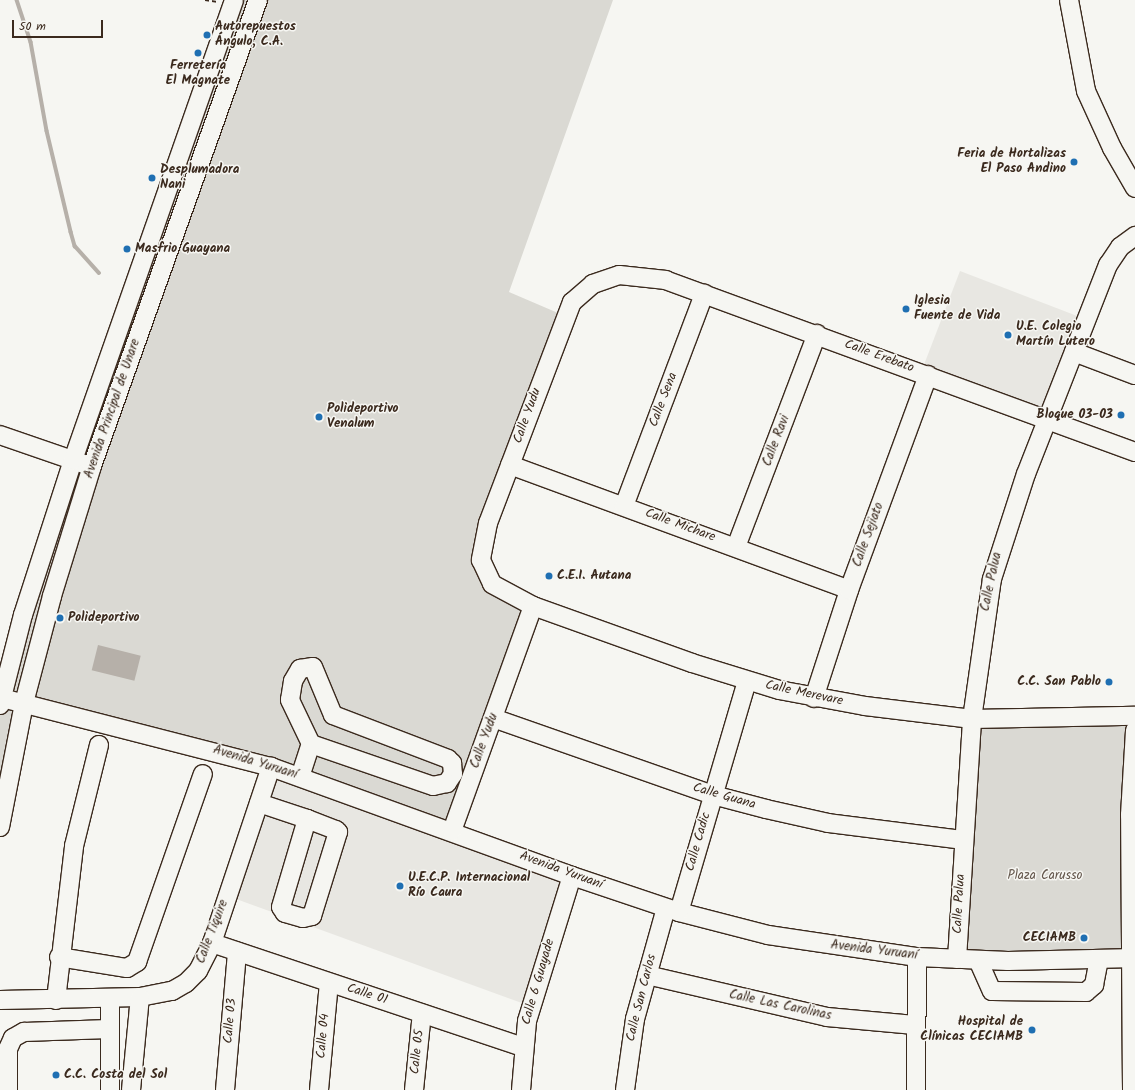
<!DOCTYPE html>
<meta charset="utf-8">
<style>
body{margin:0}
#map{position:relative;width:1135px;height:1090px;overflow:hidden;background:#f6f6f2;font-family:Kalam,sans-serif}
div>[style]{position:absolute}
.built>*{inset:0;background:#e8e7e2;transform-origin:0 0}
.green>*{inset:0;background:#dad9d3;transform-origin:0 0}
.water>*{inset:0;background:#b6b0a9;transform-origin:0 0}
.stream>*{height:3.5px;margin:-1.75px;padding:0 1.75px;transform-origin:1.75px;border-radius:1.75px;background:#b6b0a9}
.path>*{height:2px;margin-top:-1px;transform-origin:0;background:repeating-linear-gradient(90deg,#3b2a1e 0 4px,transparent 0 7px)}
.roads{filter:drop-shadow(1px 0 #3b2a1e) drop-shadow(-1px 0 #3b2a1e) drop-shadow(0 1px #3b2a1e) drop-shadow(0 -1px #3b2a1e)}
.minor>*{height:18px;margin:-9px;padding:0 9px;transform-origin:9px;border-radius:9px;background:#f6f6f2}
.dots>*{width:11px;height:11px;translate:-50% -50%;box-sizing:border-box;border:2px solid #f6f6f2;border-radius:50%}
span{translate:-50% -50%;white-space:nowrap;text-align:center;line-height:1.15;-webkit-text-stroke:3px #f6f6f2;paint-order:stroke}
.poi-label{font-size:13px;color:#3b2a1e;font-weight:700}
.left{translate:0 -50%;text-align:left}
.right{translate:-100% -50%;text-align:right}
.street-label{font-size:13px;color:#3b2a1e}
.park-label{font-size:13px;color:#63564b}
.scale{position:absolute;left:12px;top:20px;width:91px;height:18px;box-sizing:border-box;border:2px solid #3b2a1e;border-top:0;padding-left:5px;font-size:12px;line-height:14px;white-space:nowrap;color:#3b2a1e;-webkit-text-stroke:3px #f6f6f2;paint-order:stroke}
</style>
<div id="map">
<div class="built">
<div style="left:960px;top:271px;width:136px;height:108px;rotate:21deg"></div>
<div style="left:271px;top:767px;width:320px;height:136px;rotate:20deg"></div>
</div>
<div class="green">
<div style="clip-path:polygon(234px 0,613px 0,509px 292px,565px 316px,488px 523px,484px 573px,533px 606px,452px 831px,271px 767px,24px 703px,0 827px,0 705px)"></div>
<div style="left:1135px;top:716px;width:242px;height:163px;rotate:91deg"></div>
</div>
<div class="water">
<div style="left:98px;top:645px;width:44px;height:26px;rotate:14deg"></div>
</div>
<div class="stream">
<div style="left:17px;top:0;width:44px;rotate:71.6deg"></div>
<div style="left:31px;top:42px;width:90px;rotate:79.8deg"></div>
<div style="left:47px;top:131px;width:104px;rotate:76.6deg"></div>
<div style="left:71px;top:232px;width:15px;rotate:74deg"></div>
<div style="left:75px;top:246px;width:36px;rotate:48deg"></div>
</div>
<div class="path">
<div style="left:205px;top:0;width:12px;rotate:9deg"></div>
</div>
<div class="roads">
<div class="minor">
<div style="left:1069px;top:0;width:93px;rotate:79.4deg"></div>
<div style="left:1086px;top:91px;width:63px;rotate:65.5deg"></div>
<div style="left:1112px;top:148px;width:46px;rotate:60.1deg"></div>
<div style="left:1074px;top:352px;width:65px;rotate:20.7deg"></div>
<div style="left:0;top:435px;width:89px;rotate:19deg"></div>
<div style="left:1135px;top:452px;width:500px;rotate:-159.9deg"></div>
<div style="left:666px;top:280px;width:47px;rotate:-173.9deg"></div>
<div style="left:619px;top:275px;width:28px;rotate:161deg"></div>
<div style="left:593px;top:284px;width:28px;rotate:139deg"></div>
<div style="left:572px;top:302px;width:236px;rotate:110.8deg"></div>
<div style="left:488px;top:523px;width:38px;rotate:101deg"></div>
<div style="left:481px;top:560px;width:26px;rotate:65deg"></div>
<div style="left:492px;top:584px;width:47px;rotate:28.2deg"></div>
<div style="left:533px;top:606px;width:169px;rotate:19.7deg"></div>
<div style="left:692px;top:663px;width:91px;rotate:17.2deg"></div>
<div style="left:779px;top:690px;width:87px;rotate:10.5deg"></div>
<div style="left:865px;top:706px;width:108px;rotate:6.9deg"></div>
<div style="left:972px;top:719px;width:163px;rotate:-1.1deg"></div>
<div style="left:510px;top:465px;width:361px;rotate:20.2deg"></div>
<div style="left:624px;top:506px;width:227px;rotate:-69.3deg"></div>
<div style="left:736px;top:547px;width:228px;rotate:-69.2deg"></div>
<div style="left:313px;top:667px;width:52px;rotate:67.4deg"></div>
<div style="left:333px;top:715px;width:123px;rotate:20.9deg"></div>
<div style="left:448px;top:759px;width:6px;rotate:45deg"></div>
<div style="left:452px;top:763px;width:11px;rotate:85deg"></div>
<div style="left:453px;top:774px;width:11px;rotate:124deg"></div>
<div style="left:447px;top:783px;width:14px;rotate:168deg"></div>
<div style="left:433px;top:786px;width:129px;rotate:-161deg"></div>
<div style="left:311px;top:744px;width:49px;rotate:-115.5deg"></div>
<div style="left:290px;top:700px;width:19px;rotate:-81deg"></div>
<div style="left:293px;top:681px;width:14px;rotate:-60deg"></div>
<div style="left:300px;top:669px;width:13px;rotate:-9deg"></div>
<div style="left:2px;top:698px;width:278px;rotate:14.4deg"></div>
<div style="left:271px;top:767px;width:320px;rotate:19.9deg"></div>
<div style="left:572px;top:876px;width:113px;rotate:18.6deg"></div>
<div style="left:679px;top:912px;width:92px;rotate:14.5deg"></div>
<div style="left:768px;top:935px;width:151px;rotate:8.4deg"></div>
<div style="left:917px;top:957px;width:91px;rotate:2.5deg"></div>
<div style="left:1008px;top:961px;width:127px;rotate:-1.4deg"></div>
<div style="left:814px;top:698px;width:114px;rotate:-72deg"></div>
<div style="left:849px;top:590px;width:229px;rotate:-69.8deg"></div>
<div style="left:0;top:705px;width:93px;rotate:-75.7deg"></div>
<div style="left:23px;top:615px;width:163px;rotate:-72.1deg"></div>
<div style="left:73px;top:460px;width:487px;rotate:-70.7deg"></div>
<div style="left:493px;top:718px;width:233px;rotate:19.3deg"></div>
<div style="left:713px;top:795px;width:55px;rotate:14.8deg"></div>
<div style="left:766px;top:809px;width:64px;rotate:12.7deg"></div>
<div style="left:828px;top:823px;width:136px;rotate:7.2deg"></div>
<div style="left:300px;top:777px;width:35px;rotate:-72deg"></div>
<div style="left:259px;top:803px;width:51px;rotate:18.4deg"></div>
<div style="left:307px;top:819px;width:31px;rotate:21deg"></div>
<div style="left:336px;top:830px;width:3px;rotate:45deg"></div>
<div style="left:338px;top:832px;width:88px;rotate:107.2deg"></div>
<div style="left:312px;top:916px;width:9px;rotate:167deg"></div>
<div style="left:303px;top:918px;width:19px;rotate:-164deg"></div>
<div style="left:285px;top:913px;width:7px;rotate:-124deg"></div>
<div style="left:281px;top:907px;width:92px;rotate:-73.5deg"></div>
<div style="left:0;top:827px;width:126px;rotate:-79deg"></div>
<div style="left:24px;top:703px;width:111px;rotate:-75.3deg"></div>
<div style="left:52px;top:596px;width:136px;rotate:-72.9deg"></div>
<div style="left:92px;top:466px;width:495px;rotate:-70.4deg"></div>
<div style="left:452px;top:831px;width:239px;rotate:-70.2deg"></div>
<div style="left:679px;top:912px;width:241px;rotate:-73.6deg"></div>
<div style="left:212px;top:943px;width:327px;rotate:18.5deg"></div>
<div style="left:59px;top:957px;width:69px;rotate:9.2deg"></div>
<div style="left:127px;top:968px;width:12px;rotate:-31deg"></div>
<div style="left:137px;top:962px;width:199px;rotate:-70.7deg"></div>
<div style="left:957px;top:959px;width:240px;rotate:-86.4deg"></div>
<div style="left:972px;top:719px;width:141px;rotate:-81.9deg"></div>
<div style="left:992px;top:579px;width:110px;rotate:-72.1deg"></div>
<div style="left:1026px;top:474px;width:225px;rotate:-68.6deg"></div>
<div style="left:1108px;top:265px;width:22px;rotate:-56deg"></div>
<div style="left:1120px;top:247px;width:19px;rotate:-36deg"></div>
<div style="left:978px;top:960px;width:34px;rotate:66deg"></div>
<div style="left:992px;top:991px;width:94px;rotate:0.6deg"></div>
<div style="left:1086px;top:992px;width:11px;rotate:-41deg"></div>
<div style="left:1094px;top:985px;width:26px;rotate:-79deg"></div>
<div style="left:647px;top:975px;width:185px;rotate:13.1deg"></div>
<div style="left:827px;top:1017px;width:88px;rotate:5.2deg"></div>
<div style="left:110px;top:998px;width:92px;rotate:90deg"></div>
<div style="left:0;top:1000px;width:140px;rotate:-1.2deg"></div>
<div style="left:140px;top:997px;width:33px;rotate:-11deg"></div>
<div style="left:172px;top:991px;width:16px;rotate:-30deg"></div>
<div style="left:186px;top:983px;width:17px;rotate:-45deg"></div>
<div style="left:198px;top:971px;width:31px;rotate:-63deg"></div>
<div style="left:212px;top:943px;width:186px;rotate:-71.5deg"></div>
<div style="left:56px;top:1000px;width:155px;rotate:-83.3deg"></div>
<div style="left:74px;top:846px;width:104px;rotate:-76.1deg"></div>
<div style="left:8px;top:1090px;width:41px;rotate:-90deg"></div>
<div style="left:8px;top:1049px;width:12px;rotate:-66deg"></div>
<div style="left:13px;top:1038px;width:13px;rotate:-29deg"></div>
<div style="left:24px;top:1032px;width:85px;rotate:-2deg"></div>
<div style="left:131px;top:1090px;width:93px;rotate:-84.5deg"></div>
<div style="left:225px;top:1090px;width:139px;rotate:-85deg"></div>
<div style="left:319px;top:1090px;width:108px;rotate:-84.7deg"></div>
<div style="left:414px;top:1090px;width:77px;rotate:-84.1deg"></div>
<div style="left:521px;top:1090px;width:69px;rotate:-85deg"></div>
<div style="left:527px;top:1021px;width:152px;rotate:-72.8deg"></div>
<div style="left:625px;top:1090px;width:72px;rotate:-82deg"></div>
<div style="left:635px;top:1019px;width:115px;rotate:-74.4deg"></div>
<div style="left:916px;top:1090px;width:133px;rotate:-89.6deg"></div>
<div style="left:1132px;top:1090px;width:275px;rotate:-90.4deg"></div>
<div style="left:1130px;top:815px;width:85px;rotate:-86.6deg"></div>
</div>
</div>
<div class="dots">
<div style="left:207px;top:35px;background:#1f6fb2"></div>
<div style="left:198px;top:53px;background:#1f6fb2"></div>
<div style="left:1074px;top:162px;background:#1f6fb2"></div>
<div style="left:152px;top:178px;background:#1f6fb2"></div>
<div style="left:127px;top:249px;background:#1f6fb2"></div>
<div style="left:906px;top:309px;background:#1f6fb2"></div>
<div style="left:1008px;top:335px;background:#1f6fb2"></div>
<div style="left:1121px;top:415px;background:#1f6fb2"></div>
<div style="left:319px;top:417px;background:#1f6fb2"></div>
<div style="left:549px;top:576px;background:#1f6fb2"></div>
<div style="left:60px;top:618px;background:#1f6fb2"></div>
<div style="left:1109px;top:682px;background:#1f6fb2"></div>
<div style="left:400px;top:886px;background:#1f6fb2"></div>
<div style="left:1084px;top:938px;background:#1f6fb2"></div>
<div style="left:1032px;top:1030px;background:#1f6fb2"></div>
<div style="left:56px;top:1075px;background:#1f6fb2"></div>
</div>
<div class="poi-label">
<span class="left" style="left:215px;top:35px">Autorepuestos<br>Ángulo, C.A.</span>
<span style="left:198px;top:74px">Ferretería<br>El Magnate</span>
<span class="right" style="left:1066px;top:162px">Feria de Hortalizas<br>El Paso Andino</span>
<span class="left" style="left:160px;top:178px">Desplumadora<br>Nani</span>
<span class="left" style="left:135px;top:249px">Masfrio Guayana</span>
<span class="left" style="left:914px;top:309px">Iglesia<br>Fuente de Vida</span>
<span class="left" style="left:1016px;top:335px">U.E. Colegio<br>Martín Lutero</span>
<span class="left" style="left:327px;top:417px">Polideportivo<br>Venalum</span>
<span class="right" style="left:1113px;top:415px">Bloque 03-03</span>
<span class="left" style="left:557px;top:576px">C.E.I. Autana</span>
<span class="left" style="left:68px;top:618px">Polideportivo</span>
<span class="right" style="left:1101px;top:682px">C.C. San Pablo</span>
<span class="left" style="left:408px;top:886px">U.E.C.P. Internacional<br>Río Caura</span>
<span class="right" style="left:1076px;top:938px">CECIAMB</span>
<span class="right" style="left:1023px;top:1030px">Hospital de<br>Clínicas CECIAMB</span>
<span class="left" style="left:64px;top:1075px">C.C. Costa del Sol</span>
</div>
<div class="street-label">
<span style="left:879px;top:357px;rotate:20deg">Calle Erebato</span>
<span style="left:664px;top:400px;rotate:-69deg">Calle Sena</span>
<span style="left:113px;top:409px;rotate:-71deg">Avenida Principal de Unare</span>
<span style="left:528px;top:416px;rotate:-70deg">Calle Yudu</span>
<span style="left:777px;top:441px;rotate:-69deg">Calle Ravi</span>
<span style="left:680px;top:526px;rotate:20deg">Calle Michare</span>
<span style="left:869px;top:535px;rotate:-70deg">Calle Sejiato</span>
<span style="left:992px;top:582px;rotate:-78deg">Calle Palua</span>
<span style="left:804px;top:694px;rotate:12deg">Calle Merevare</span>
<span style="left:485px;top:741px;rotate:-70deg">Calle Yudu</span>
<span style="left:255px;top:763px;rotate:17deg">Avenida Yuruaní</span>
<span style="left:724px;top:797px;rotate:16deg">Calle Guana</span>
<span style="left:699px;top:842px;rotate:-74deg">Calle Cadic</span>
<span style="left:561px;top:871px;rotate:20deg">Avenida Yuruaní</span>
<span style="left:960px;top:904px;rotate:-87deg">Calle Palua</span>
<span style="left:213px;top:932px;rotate:-69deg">Calle Tiquire</span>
<span style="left:874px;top:951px;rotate:7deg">Avenida Yuruaní</span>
<span style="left:539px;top:982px;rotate:-74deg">Calle 6 Guayade</span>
<span style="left:367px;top:995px;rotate:18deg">Calle 01</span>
<span style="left:642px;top:998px;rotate:-76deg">Calle San Carlos</span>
<span style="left:780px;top:1006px;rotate:12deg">Calle Las Carolinas</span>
<span style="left:231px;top:1021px;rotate:-85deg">Calle 03</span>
<span style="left:324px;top:1036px;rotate:-85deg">Calle 04</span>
<span style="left:418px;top:1052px;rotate:-84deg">Calle 05</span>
</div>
<div class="park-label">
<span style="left:1045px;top:876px">Plaza Carusso</span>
</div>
<div class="scale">50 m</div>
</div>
